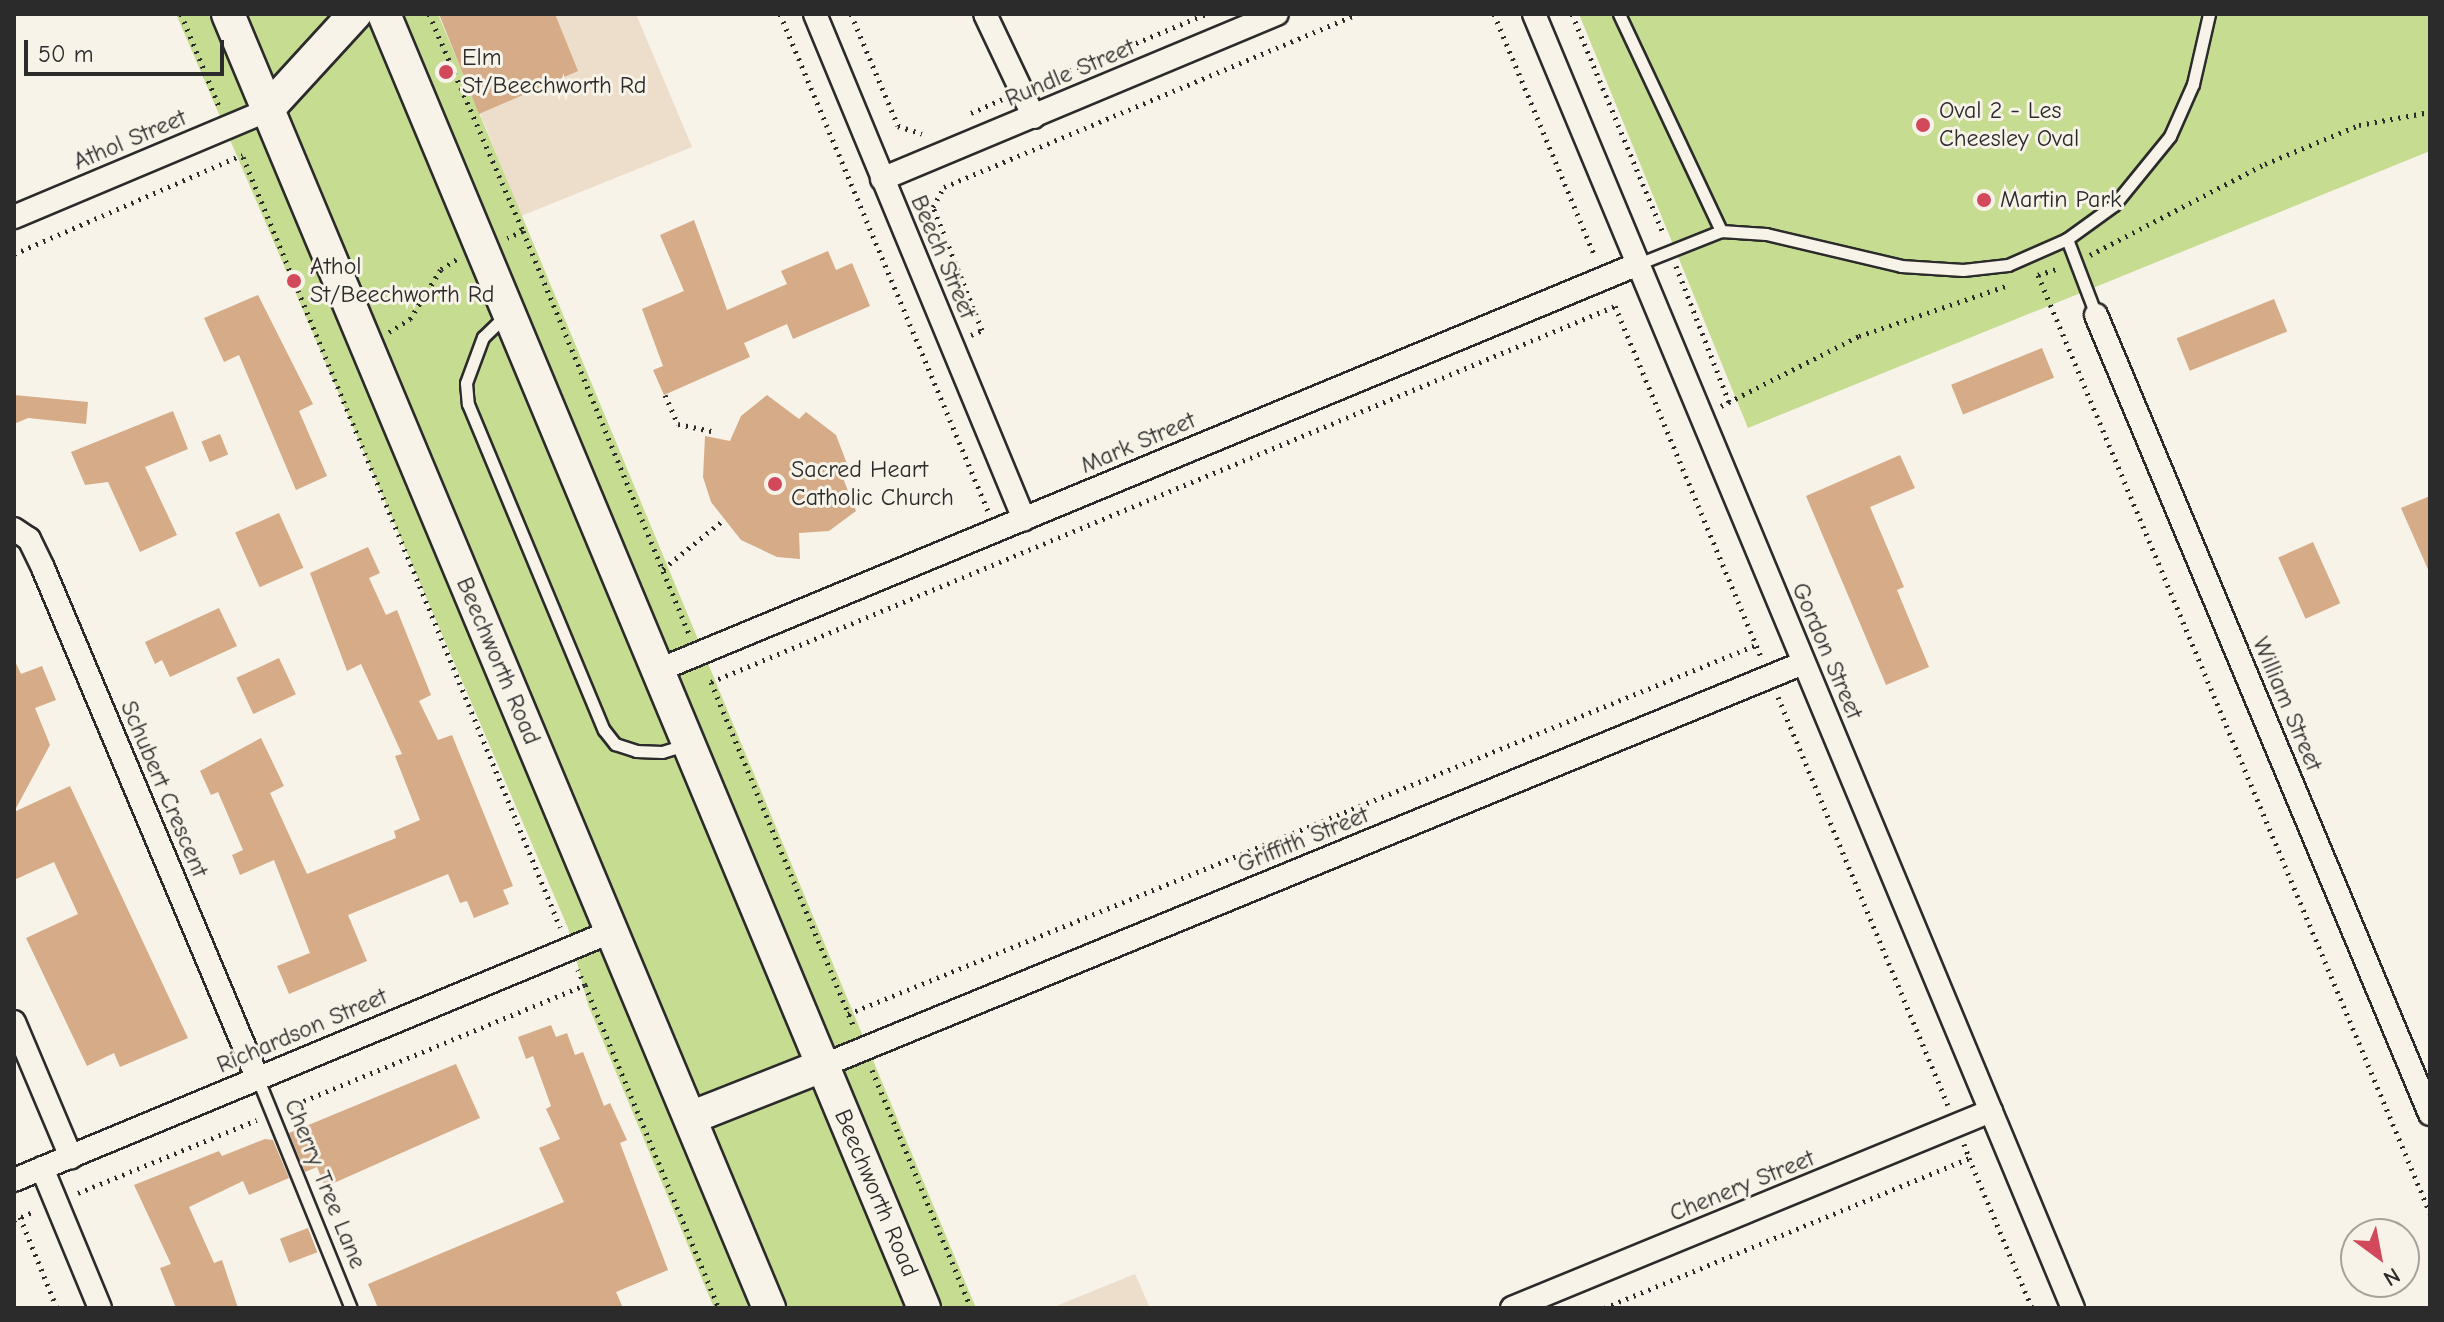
<!DOCTYPE html>
<style>
body{margin:0}
#map{position:relative;width:2444px;height:1322px;overflow:hidden;background:#f7f3e8;font-family:"Comic Neue",sans-serif}
div>[style]{position:absolute}
.built>*{inset:0;background:#edddcb}
.green>*{inset:0;background:#c6dc91}
.building>*{inset:0;background:#d6ab87;transform-origin:0 0}
.path>*{height:5px;margin-top:-2.5px;transform-origin:0;background:repeating-linear-gradient(90deg,#2b2b2b 0 2px,transparent 0 8px)}
.roads{filter:drop-shadow(2px 0 #2b2b2b) drop-shadow(-2px 0 #2b2b2b) drop-shadow(0 2px #2b2b2b) drop-shadow(0 -2px #2b2b2b)}
.service>*{height:11px;margin:-5.5px;padding:0 5.5px;transform-origin:5.5px;border-radius:5.5px;background:#f7f3e8}
.minor>*{height:22px;margin:-11px;padding:0 11px;transform-origin:11px;border-radius:11px;background:#f7f3e8}
.secondary>*{height:32px;margin:-16px;padding:0 16px;transform-origin:16px;border-radius:16px;background:#f7f3e8}
.dots>*{width:22px;height:22px;translate:-50% -50%;box-sizing:border-box;border:4px solid #f7f3e8;border-radius:50%}
span{translate:-50% -50%;white-space:nowrap;text-align:center;line-height:1.15;-webkit-text-stroke:6px #f7f3e8;paint-order:stroke}
.poi-label{font-size:24px;color:#2b2b2b}
.left{translate:0 -50%;text-align:left}
.street-label{font-size:24px;color:#2b2b2b}
.frame{position:absolute;inset:0;border:16px solid #2b2b2b;pointer-events:none}
.north{position:absolute;left:2340px;top:1218px;width:80px;height:80px;box-sizing:border-box;background:#f7f3e8;border:2px solid #a5a39c;border-radius:50%;rotate:148deg;font-size:22px;font-weight:700;line-height:32px;text-align:center;color:#2b2b2b}
.north::after{content:'';display:block;margin:auto;width:28px;height:36px;background:#d1495b;clip-path:polygon(50% 0,100% 100%,50% 72%,0 100%)}
.scale{position:absolute;left:24px;top:40px;width:200px;height:36px;box-sizing:border-box;border:4px solid #2b2b2b;border-top:0;padding-left:10px;font-size:24px;line-height:28px;white-space:nowrap;color:#2b2b2b;-webkit-text-stroke:6px #f7f3e8;paint-order:stroke}
</style>
<div id="map">
<div class="built">
<div style="clip-path:polygon(441px 14px,636px 14px,692px 147px,521px 216px)"></div>
<div style="clip-path:polygon(1135px 1274px,1150px 1308px,1051px 1308px)"></div>
</div>
<div class="green">
<div style="clip-path:polygon(176px 14px,438px 14px,976px 1308px,714px 1308px,588px 1005px,568px 928px)"></div>
<div style="clip-path:polygon(1579px 14px,2430px 14px,2430px 151px,1748px 428px)"></div>
</div>
<div class="building">
<div style="clip-path:polygon(439px 14px,555px 14px,578px 71px,479px 114px)"></div>
<div style="clip-path:polygon(694px 220px,727px 310px,787px 284px,781px 271px,828px 251px,836px 270px,852px 263px,870px 306px,793px 339px,787px 324px,744px 343px,750px 357px,664px 395px,653px 370px,663px 366px,642px 309px,684px 291px,660px 235px)"></div>
<div style="clip-path:polygon(258px 295px,313px 404px,299px 411px,327px 476px,296px 490px,239px 355px,224px 362px,204px 318px)"></div>
<div style="left:2274px;top:299px;width:35px;height:105px;rotate:68deg"></div>
<div style="left:2042px;top:348px;width:32px;height:98px;rotate:68deg"></div>
<div style="clip-path:polygon(14px 395px,88px 402px,86px 424px,28px 418px,14px 424px)"></div>
<div style="clip-path:polygon(767px 395px,799px 419px,806px 412px,836px 435px,849px 469px,841px 473px,856px 511px,829px 531px,799px 533px,800px 559px,777px 557px,741px 540px,711px 502px,703px 477px,705px 436px,730px 441px,741px 416px)"></div>
<div style="clip-path:polygon(173px 411px,188px 449px,145px 467px,177px 535px,140px 552px,108px 482px,85px 485px,71px 452px)"></div>
<div style="left:220px;top:434px;width:22px;height:20px;rotate:68deg"></div>
<div style="clip-path:polygon(1900px 455px,1915px 488px,1870px 507px,1904px 587px,1897px 590px,1929px 667px,1886px 685px,1806px 496px)"></div>
<div style="clip-path:polygon(2430px 496px,2430px 574px,2401px 508px)"></div>
<div style="left:279px;top:513px;width:60px;height:48px;rotate:66deg"></div>
<div style="left:2313px;top:542px;width:67px;height:38px;rotate:66deg"></div>
<div style="clip-path:polygon(368px 547px,380px 573px,369px 578px,386px 615px,397px 610px,431px 695px,419px 701px,438px 740px,452px 735px,513px 886px,503px 890px,509px 904px,474px 918px,467px 901px,460px 903px,448px 874px,348px 915px,367px 961px,289px 994px,277px 966px,310px 953px,274px 860px,240px 875px,232px 855px,243px 850px,218px 792px,211px 795px,200px 771px,261px 738px,284px 786px,270px 793px,307px 874px,396px 838px,394px 831px,420px 820px,395px 756px,402px 754px,361px 664px,347px 671px,310px 573px)"></div>
<div style="clip-path:polygon(219px 608px,237px 646px,170px 677px,162px 660px,155px 664px,145px 642px)"></div>
<div style="left:279px;top:658px;width:40px;height:47px;rotate:65deg"></div>
<div style="clip-path:polygon(14px 659px,21px 674px,42px 666px,56px 700px,35px 708px,50px 745px,14px 812px,70px 786px,188px 1038px,120px 1067px,114px 1053px,87px 1066px,26px 938px,78px 914px,54px 862px,14px 880px)"></div>
<div style="clip-path:polygon(551px 1025px,556px 1037px,567px 1033px,575px 1055px,583px 1052px,604px 1106px,610px 1103px,627px 1140px,620px 1143px,668px 1270px,616px 1292px,623px 1308px,378px 1308px,368px 1284px,564px 1202px,539px 1148px,560px 1139px,546px 1109px,551px 1106px,533px 1056px,526px 1059px,518px 1037px)"></div>
<div style="clip-path:polygon(456px 1064px,480px 1118px,325px 1187px,317px 1167px,305px 1172px,289px 1133px)"></div>
<div style="clip-path:polygon(265px 1139px,273px 1140px,289px 1178px,249px 1195px,243px 1181px,189px 1207px,214px 1263px,222px 1260px,238px 1308px,176px 1308px,160px 1268px,171px 1264px,134px 1185px,219px 1151px,222px 1156px)"></div>
<div style="left:308px;top:1228px;width:26px;height:30px;rotate:69deg"></div>
</div>
<div class="path">
<div style="left:181px;top:14px;width:100px;rotate:67.6deg"></div>
<div style="left:429px;top:14px;width:236px;rotate:66.6deg"></div>
<div style="left:523px;top:231px;width:17px;rotate:156deg"></div>
<div style="left:780px;top:14px;width:539px;rotate:67.29deg"></div>
<div style="left:851px;top:14px;width:121px;rotate:67.2deg"></div>
<div style="left:898px;top:126px;width:25px;rotate:18deg"></div>
<div style="left:1494px;top:14px;width:263px;rotate:67.4deg"></div>
<div style="left:1572px;top:14px;width:239px;rotate:67.4deg"></div>
<div style="left:1040px;top:83px;width:180px;rotate:-22.6deg"></div>
<div style="left:971px;top:113px;width:34px;rotate:-24deg"></div>
<div style="left:243px;top:157px;width:833px;rotate:67.62deg"></div>
<div style="left:523px;top:231px;width:435px;rotate:67.6deg"></div>
<div style="left:14px;top:254px;width:249px;rotate:-23.5deg"></div>
<div style="left:2090px;top:255px;width:197px;rotate:-27.5deg"></div>
<div style="left:2265px;top:164px;width:102px;rotate:-22.5deg"></div>
<div style="left:2359px;top:125px;width:72px;rotate:-10.4deg"></div>
<div style="left:1676px;top:266px;width:146px;rotate:68.7deg"></div>
<div style="left:2038px;top:275px;width:1017px;rotate:67.32deg"></div>
<div style="left:2038px;top:275px;width:22px;rotate:-18deg"></div>
<div style="left:389px;top:332px;width:25px;rotate:-32deg"></div>
<div style="left:410px;top:319px;width:59px;rotate:-58.2deg"></div>
<div style="left:441px;top:269px;width:19px;rotate:-32deg"></div>
<div style="left:971px;top:335px;width:12px;rotate:-24deg"></div>
<div style="left:982px;top:330px;width:132px;rotate:-111.7deg"></div>
<div style="left:933px;top:207px;width:23px;rotate:-61deg"></div>
<div style="left:944px;top:187px;width:448px;rotate:-22.7deg"></div>
<div style="left:665px;top:395px;width:32px;rotate:66deg"></div>
<div style="left:678px;top:424px;width:34px;rotate:12deg"></div>
<div style="left:1721px;top:406px;width:155px;rotate:-26.9deg"></div>
<div style="left:1859px;top:336px;width:155px;rotate:-18.8deg"></div>
<div style="left:663px;top:569px;width:76px;rotate:-39.1deg"></div>
<div style="left:711px;top:682px;width:979px;rotate:-22.58deg"></div>
<div style="left:1615px;top:306px;width:378px;rotate:67.4deg"></div>
<div style="left:711px;top:682px;width:374px;rotate:67.5deg"></div>
<div style="left:1778px;top:697px;width:442px;rotate:67.4deg"></div>
<div style="left:585px;top:985px;width:350px;rotate:67.5deg"></div>
<div style="left:848px;top:1014px;width:980px;rotate:-22.12deg"></div>
<div style="left:872px;top:1070px;width:258px;rotate:67.4deg"></div>
<div style="left:289px;top:1107px;width:320px;rotate:-22.4deg"></div>
<div style="left:585px;top:985px;width:17px;rotate:-115deg"></div>
<div style="left:1964px;top:1144px;width:15px;rotate:70deg"></div>
<div style="left:78px;top:1193px;width:193px;rotate:-22.2deg"></div>
<div style="left:20px;top:1217px;width:98px;rotate:67.9deg"></div>
<div style="left:14px;top:1220px;width:23px;rotate:-23deg"></div>
<div style="left:1604px;top:1308px;width:395px;rotate:-22.3deg"></div>
<div style="left:1969px;top:1158px;width:163px;rotate:67.2deg"></div>
</div>
<div class="roads">
<div class="service">
<div style="left:1619px;top:14px;width:240px;rotate:64.8deg"></div>
<div style="left:2067px;top:239px;width:81px;rotate:69.1deg"></div>
<div style="left:1638px;top:264px;width:89px;rotate:-21.7deg"></div>
<div style="left:1721px;top:231px;width:45px;rotate:3.8deg"></div>
<div style="left:1766px;top:234px;width:139px;rotate:13.3deg"></div>
<div style="left:1901px;top:266px;width:62px;rotate:3.7deg"></div>
<div style="left:1963px;top:270px;width:45px;rotate:-6.3deg"></div>
<div style="left:2008px;top:265px;width:64px;rotate:-23.8deg"></div>
<div style="left:2067px;top:239px;width:58px;rotate:-35.9deg"></div>
<div style="left:2114px;top:205px;width:89px;rotate:-50.9deg"></div>
<div style="left:2170px;top:136px;width:57px;rotate:-66.1deg"></div>
<div style="left:2193px;top:84px;width:72px;rotate:-77.1deg"></div>
<div style="left:507px;top:314px;width:33px;rotate:136deg"></div>
<div style="left:483px;top:337px;width:49px;rotate:110.3deg"></div>
<div style="left:466px;top:383px;width:21px;rotate:85deg"></div>
<div style="left:468px;top:404px;width:353px;rotate:67.4deg"></div>
<div style="left:604px;top:730px;width:18px;rotate:52deg"></div>
<div style="left:615px;top:744px;width:22px;rotate:18deg"></div>
<div style="left:636px;top:751px;width:26px;rotate:2deg"></div>
<div style="left:662px;top:752px;width:24px;rotate:-17deg"></div>
<div style="left:257px;top:1077px;width:249px;rotate:67.9deg"></div>
</div>
<div class="minor">
<div style="left:815px;top:14px;width:547px;rotate:67.52deg"></div>
<div style="left:985px;top:14px;width:114px;rotate:64.6deg"></div>
<div style="left:1534px;top:14px;width:1402px;rotate:67.39deg"></div>
<div style="left:882px;top:179px;width:428px;rotate:-22.7deg"></div>
<div style="left:14px;top:217px;width:273px;rotate:-22.8deg"></div>
<div style="left:2096px;top:315px;width:866px;rotate:67.31deg"></div>
<div style="left:14px;top:529px;width:18px;rotate:34deg"></div>
<div style="left:29px;top:539px;width:32px;rotate:64deg"></div>
<div style="left:43px;top:568px;width:552px;rotate:67.2deg"></div>
<div style="left:659px;top:670px;width:1060px;rotate:-22.52deg"></div>
<div style="left:14px;top:1022px;width:147px;rotate:67.1deg"></div>
<div style="left:822px;top:1066px;width:1061px;rotate:-22.33deg"></div>
<div style="left:42px;top:1168px;width:152px;rotate:67.5deg"></div>
<div style="left:14px;top:1180px;width:646px;rotate:-22.59deg"></div>
<div style="left:1512px;top:1308px;width:518px;rotate:-22.36deg"></div>
</div>
<div class="secondary">
<div style="left:228px;top:14px;width:1403px;rotate:67.31deg"></div>
<div style="left:384px;top:14px;width:1402px;rotate:67.35deg"></div>
<div style="left:266px;top:111px;width:132px;rotate:-47.5deg"></div>
<div style="left:690px;top:1118px;width:142px;rotate:-21.5deg"></div>
</div>
</div>
<div class="dots">
<div style="left:446px;top:72px;background:#d1495b"></div>
<div style="left:1923px;top:125px;background:#d1495b"></div>
<div style="left:1984px;top:200px;background:#d1495b"></div>
<div style="left:294px;top:281px;background:#d1495b"></div>
<div style="left:775px;top:484px;background:#d1495b"></div>
</div>
<div class="poi-label">
<span class="left" style="left:462px;top:72px">Elm<br>St/Beechworth Rd</span>
<span class="left" style="left:1939px;top:125px">Oval 2 - Les<br>Cheesley Oval</span>
<span class="left" style="left:2000px;top:200px">Martin Park</span>
<span class="left" style="left:310px;top:281px">Athol<br>St/Beechworth Rd</span>
<span class="left" style="left:791px;top:484px">Sacred Heart<br>Catholic Church</span>
</div>
<div class="street-label">
<span style="left:1070px;top:73px;rotate:-23deg">Rundle Street</span>
<span style="left:130px;top:140px;rotate:-23deg">Athol Street</span>
<span style="left:943px;top:257px;rotate:67deg">Beech Street</span>
<span style="left:1138px;top:443px;rotate:-23deg">Mark Street</span>
<span style="left:1827px;top:651px;rotate:67deg">Gordon Street</span>
<span style="left:498px;top:661px;rotate:67deg">Beechworth Road</span>
<span style="left:2287px;top:704px;rotate:67deg">William Street</span>
<span style="left:164px;top:789px;rotate:67deg">Schubert Crescent</span>
<span style="left:1303px;top:840px;rotate:-22deg">Griffith Street</span>
<span style="left:302px;top:1031px;rotate:-23deg">Richardson Street</span>
<span style="left:325px;top:1184px;rotate:68deg">Cherry Tree Lane</span>
<span style="left:1742px;top:1186px;rotate:-22deg">Chenery Street</span>
<span style="left:876px;top:1193px;rotate:67deg">Beechworth Road</span>
</div>
<div class="frame"></div>
<div class="north">N</div>
<div class="scale">50 m</div>
</div>
